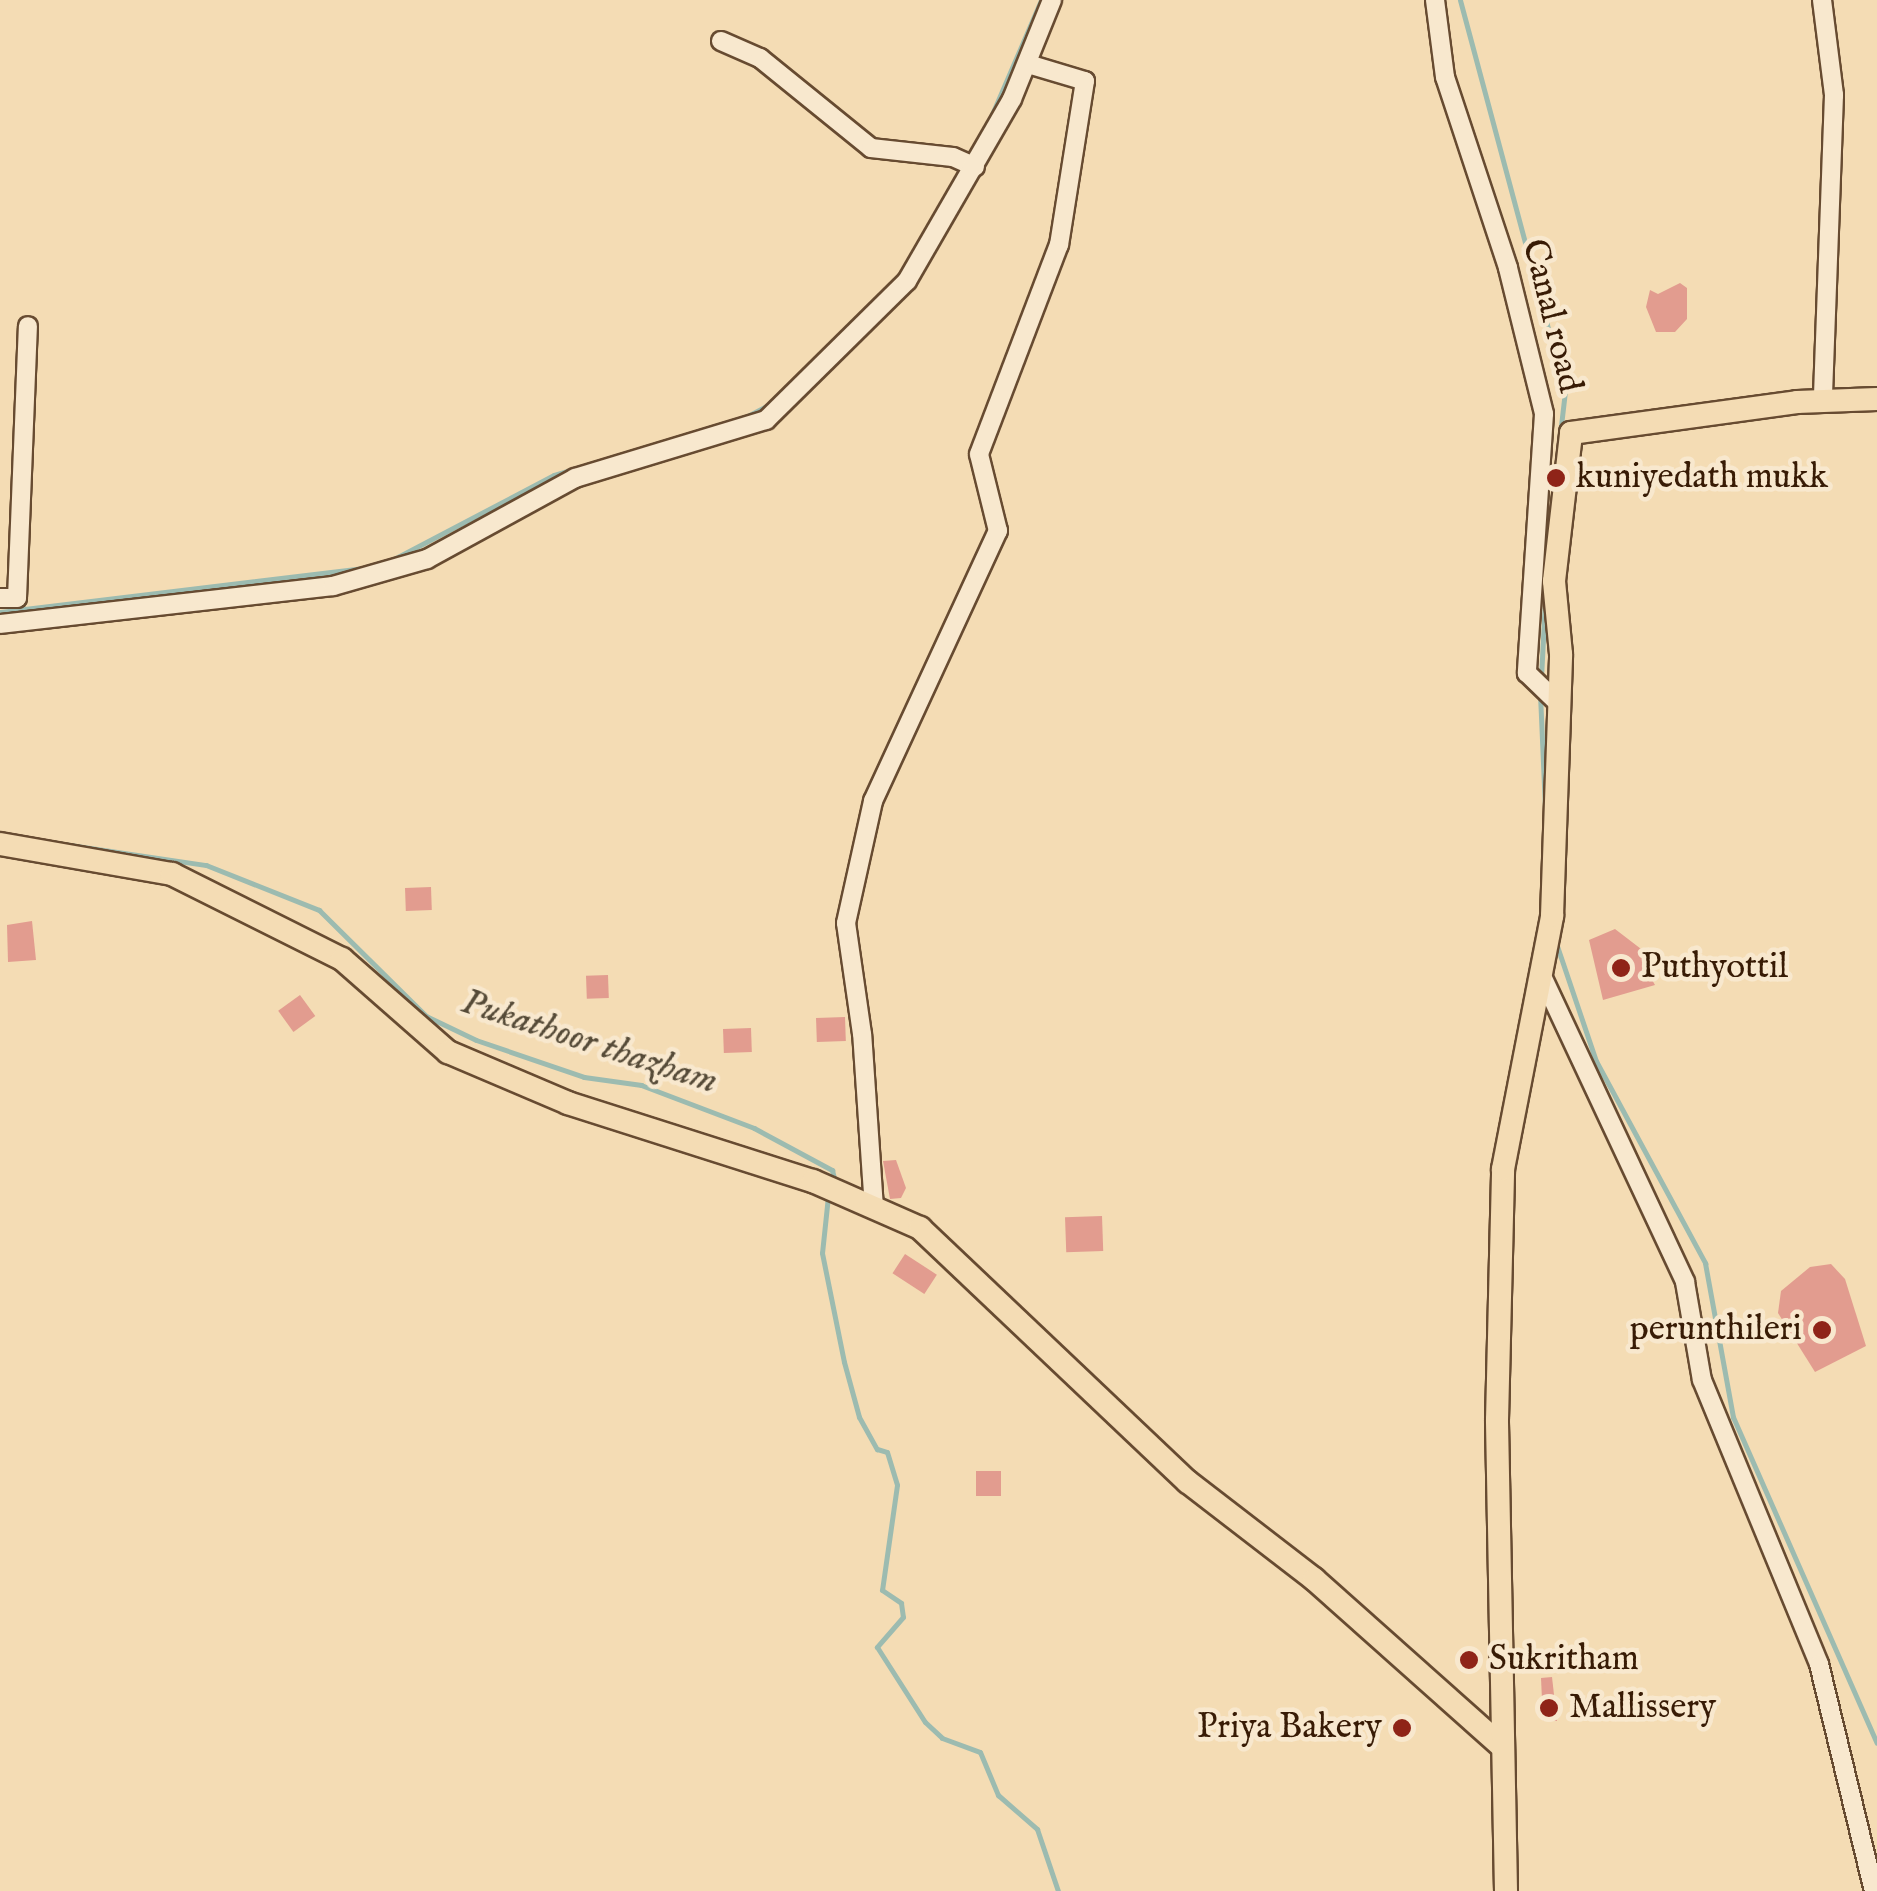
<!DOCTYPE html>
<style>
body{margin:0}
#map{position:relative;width:1877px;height:1891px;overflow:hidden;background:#f4dcb4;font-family:"IM FELL English",serif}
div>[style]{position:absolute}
.stream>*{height:5px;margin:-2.5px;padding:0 2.5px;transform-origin:2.5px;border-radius:2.5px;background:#9cbbb0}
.building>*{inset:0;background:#e29c8f;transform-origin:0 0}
.roads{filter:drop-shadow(2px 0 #674b31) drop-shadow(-2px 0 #674b31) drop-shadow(0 2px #674b31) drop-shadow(0 -2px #674b31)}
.minor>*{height:18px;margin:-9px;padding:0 9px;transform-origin:9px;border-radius:9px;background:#f8e8ce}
.major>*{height:22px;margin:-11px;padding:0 11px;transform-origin:11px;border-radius:11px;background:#f4dcb4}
.dots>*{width:28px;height:28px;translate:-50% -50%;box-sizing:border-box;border:5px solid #f8e8ce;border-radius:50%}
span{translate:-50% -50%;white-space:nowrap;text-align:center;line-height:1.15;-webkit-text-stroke:9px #f8e8ce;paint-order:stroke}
.street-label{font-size:35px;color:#381b05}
.poi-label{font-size:35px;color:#381b05}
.left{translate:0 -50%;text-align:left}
.right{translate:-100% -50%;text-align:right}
.water-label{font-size:38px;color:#564b38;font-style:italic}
</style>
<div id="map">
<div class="stream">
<div style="left:1460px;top:0;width:405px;rotate:75deg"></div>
<div style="left:1565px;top:391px;width:43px;rotate:96.6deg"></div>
<div style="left:987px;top:126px;width:137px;rotate:-66.8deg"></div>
<div style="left:740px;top:420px;width:32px;rotate:-28deg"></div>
<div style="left:768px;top:405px;width:123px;rotate:-44.3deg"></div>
<div style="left:390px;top:561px;width:185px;rotate:-27.7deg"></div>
<div style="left:554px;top:475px;width:134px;rotate:-16.5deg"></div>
<div style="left:0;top:612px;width:373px;rotate:-6.9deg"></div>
<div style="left:1541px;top:678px;width:79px;rotate:-87.1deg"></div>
<div style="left:1540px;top:694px;width:114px;rotate:87.5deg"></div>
<div style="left:43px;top:841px;width:165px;rotate:8.4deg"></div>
<div style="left:206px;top:865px;width:122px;rotate:21.7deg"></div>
<div style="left:319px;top:910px;width:151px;rotate:44.7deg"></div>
<div style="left:426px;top:1016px;width:55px;rotate:25.6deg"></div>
<div style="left:476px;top:1040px;width:114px;rotate:18.9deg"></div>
<div style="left:584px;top:1077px;width:58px;rotate:8deg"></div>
<div style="left:641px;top:1085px;width:121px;rotate:20.8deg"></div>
<div style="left:754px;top:1128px;width:89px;rotate:28.3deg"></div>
<div style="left:832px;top:1170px;width:12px;rotate:76deg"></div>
<div style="left:1556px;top:943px;width:125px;rotate:71.3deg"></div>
<div style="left:1596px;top:1061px;width:230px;rotate:61.6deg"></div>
<div style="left:1705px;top:1263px;width:157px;rotate:79.7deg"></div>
<div style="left:1733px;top:1417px;width:356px;rotate:66.2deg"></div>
<div style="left:828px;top:1196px;width:57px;rotate:96deg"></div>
<div style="left:822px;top:1253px;width:111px;rotate:78.6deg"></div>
<div style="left:844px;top:1362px;width:57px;rotate:74.7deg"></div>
<div style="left:859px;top:1417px;width:37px;rotate:61deg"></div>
<div style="left:877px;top:1449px;width:10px;rotate:17deg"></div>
<div style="left:887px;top:1452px;width:34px;rotate:73deg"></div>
<div style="left:897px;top:1485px;width:106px;rotate:98.1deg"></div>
<div style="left:882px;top:1590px;width:23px;rotate:34deg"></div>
<div style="left:901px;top:1603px;width:14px;rotate:82deg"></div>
<div style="left:903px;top:1617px;width:40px;rotate:131deg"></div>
<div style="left:877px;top:1647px;width:89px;rotate:57.4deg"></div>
<div style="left:925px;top:1722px;width:23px;rotate:43deg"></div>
<div style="left:942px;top:1738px;width:40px;rotate:20.2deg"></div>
<div style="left:980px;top:1752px;width:47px;rotate:67.3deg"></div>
<div style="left:998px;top:1795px;width:52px;rotate:41.1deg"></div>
<div style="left:1037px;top:1829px;width:65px;rotate:71.3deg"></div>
</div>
<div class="building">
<div style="clip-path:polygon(1680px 283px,1687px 288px,1687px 319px,1675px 332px,1656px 332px,1646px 307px,1650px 290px,1658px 294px)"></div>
<div style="left:431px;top:887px;width:23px;height:26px;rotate:88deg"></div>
<div style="clip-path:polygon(32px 921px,36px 960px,8px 962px,7px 925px)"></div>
<div style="clip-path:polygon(1615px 929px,1645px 952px,1643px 964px,1655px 985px,1603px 1000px,1589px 940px)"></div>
<div style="left:608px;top:975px;width:23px;height:22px;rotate:88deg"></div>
<div style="left:300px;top:995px;width:26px;height:27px;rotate:54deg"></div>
<div style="left:845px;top:1017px;width:24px;height:29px;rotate:88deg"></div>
<div style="left:751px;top:1028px;width:24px;height:28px;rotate:88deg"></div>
<div style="clip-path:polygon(896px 1160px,906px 1188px,901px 1198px,890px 1199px,883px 1161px)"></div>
<div style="left:1102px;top:1216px;width:35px;height:37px;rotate:88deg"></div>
<div style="left:905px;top:1254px;width:38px;height:23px;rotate:33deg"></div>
<div style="clip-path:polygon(1831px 1264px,1845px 1279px,1866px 1346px,1815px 1372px,1778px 1313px,1781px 1291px,1810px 1267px)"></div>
<div style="left:976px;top:1471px;width:25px;height:25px"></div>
<div style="clip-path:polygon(1552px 1677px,1557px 1721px,1543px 1721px,1541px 1678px)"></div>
</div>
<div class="roads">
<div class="minor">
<div style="left:1435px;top:0;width:78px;rotate:82.6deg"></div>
<div style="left:1445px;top:77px;width:201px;rotate:71.7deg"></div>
<div style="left:1508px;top:268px;width:150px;rotate:76.1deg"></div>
<div style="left:1544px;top:414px;width:260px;rotate:93.8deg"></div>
<div style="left:1527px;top:673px;width:45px;rotate:44.1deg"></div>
<div style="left:1822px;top:0;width:96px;rotate:82.8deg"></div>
<div style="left:1834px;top:95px;width:307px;rotate:92.1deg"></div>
<div style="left:721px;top:41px;width:43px;rotate:23.6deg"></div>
<div style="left:760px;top:58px;width:143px;rotate:39deg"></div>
<div style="left:871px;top:148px;width:82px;rotate:6.3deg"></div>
<div style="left:953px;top:157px;width:24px;rotate:24deg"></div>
<div style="left:0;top:598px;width:17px"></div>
<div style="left:17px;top:598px;width:272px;rotate:-87.7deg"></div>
<div style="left:0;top:624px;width:335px;rotate:-6.5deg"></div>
<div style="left:333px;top:586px;width:98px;rotate:-16deg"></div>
<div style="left:427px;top:559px;width:169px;rotate:-28.7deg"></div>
<div style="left:575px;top:478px;width:200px;rotate:-16.9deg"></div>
<div style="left:766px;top:420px;width:198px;rotate:-44.6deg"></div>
<div style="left:907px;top:281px;width:210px;rotate:-60deg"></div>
<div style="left:1012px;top:99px;width:107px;rotate:-68deg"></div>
<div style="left:1541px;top:974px;width:340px;rotate:64.9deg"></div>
<div style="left:1685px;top:1282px;width:99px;rotate:80.2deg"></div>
<div style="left:1702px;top:1380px;width:307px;rotate:67.6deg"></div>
<div style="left:1819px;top:1664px;width:234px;rotate:76.4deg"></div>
<div style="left:874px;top:1208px;width:174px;rotate:-93.9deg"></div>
<div style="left:862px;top:1034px;width:112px;rotate:-98.2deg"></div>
<div style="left:846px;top:923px;width:125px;rotate:-77.5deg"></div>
<div style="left:873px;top:801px;width:298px;rotate:-65.2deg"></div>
<div style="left:998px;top:531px;width:79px;rotate:-103.9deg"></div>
<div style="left:979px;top:454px;width:224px;rotate:-69.1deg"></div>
<div style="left:1059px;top:245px;width:166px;rotate:-81deg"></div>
<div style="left:1085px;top:81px;width:59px;rotate:-163.4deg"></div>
</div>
<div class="major">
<div style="left:0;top:844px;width:175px;rotate:9.9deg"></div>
<div style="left:172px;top:874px;width:190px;rotate:26.6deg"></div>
<div style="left:342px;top:959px;width:141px;rotate:41.3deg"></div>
<div style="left:448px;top:1052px;width:130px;rotate:23deg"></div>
<div style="left:568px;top:1103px;width:257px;rotate:17.7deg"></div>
<div style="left:813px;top:1181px;width:117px;rotate:23.7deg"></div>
<div style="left:920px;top:1228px;width:369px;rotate:43.5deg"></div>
<div style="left:1188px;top:1482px;width:159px;rotate:37.6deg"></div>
<div style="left:1314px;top:1579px;width:249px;rotate:41.7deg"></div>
<div style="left:1506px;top:1891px;width:471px;rotate:-91.1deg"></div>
<div style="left:1497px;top:1420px;width:251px;rotate:-88.6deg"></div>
<div style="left:1503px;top:1169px;width:258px;rotate:-79deg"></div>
<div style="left:1552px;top:916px;width:262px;rotate:-88deg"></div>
<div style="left:1561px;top:654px;width:73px;rotate:-95.5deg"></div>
<div style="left:1554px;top:581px;width:149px;rotate:-83.4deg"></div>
<div style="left:1571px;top:433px;width:228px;rotate:-7.8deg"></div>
<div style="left:1797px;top:402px;width:80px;rotate:-2.1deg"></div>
</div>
</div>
<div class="dots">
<div style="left:1556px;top:478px;background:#8f2418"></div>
<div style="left:1621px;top:968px;background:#8f2418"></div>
<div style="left:1822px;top:1330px;background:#8f2418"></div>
<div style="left:1469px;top:1660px;background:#8f2418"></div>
<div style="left:1549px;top:1708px;background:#8f2418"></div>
<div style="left:1402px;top:1728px;background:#8f2418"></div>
</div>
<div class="street-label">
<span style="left:1551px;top:316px;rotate:76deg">Canal road</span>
</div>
<div class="poi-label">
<span class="left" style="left:1576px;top:478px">kuniyedath mukk</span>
<span class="left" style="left:1641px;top:968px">Puthyottil</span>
<span class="right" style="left:1802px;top:1330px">perunthileri</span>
<span class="left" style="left:1489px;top:1660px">Sukritham</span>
<span class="left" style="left:1569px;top:1708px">Mallissery</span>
<span class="right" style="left:1382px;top:1728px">Priya Bakery</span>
</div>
<div class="water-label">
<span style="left:589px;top:1043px;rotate:18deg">Pukathoor thazham</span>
</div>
</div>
